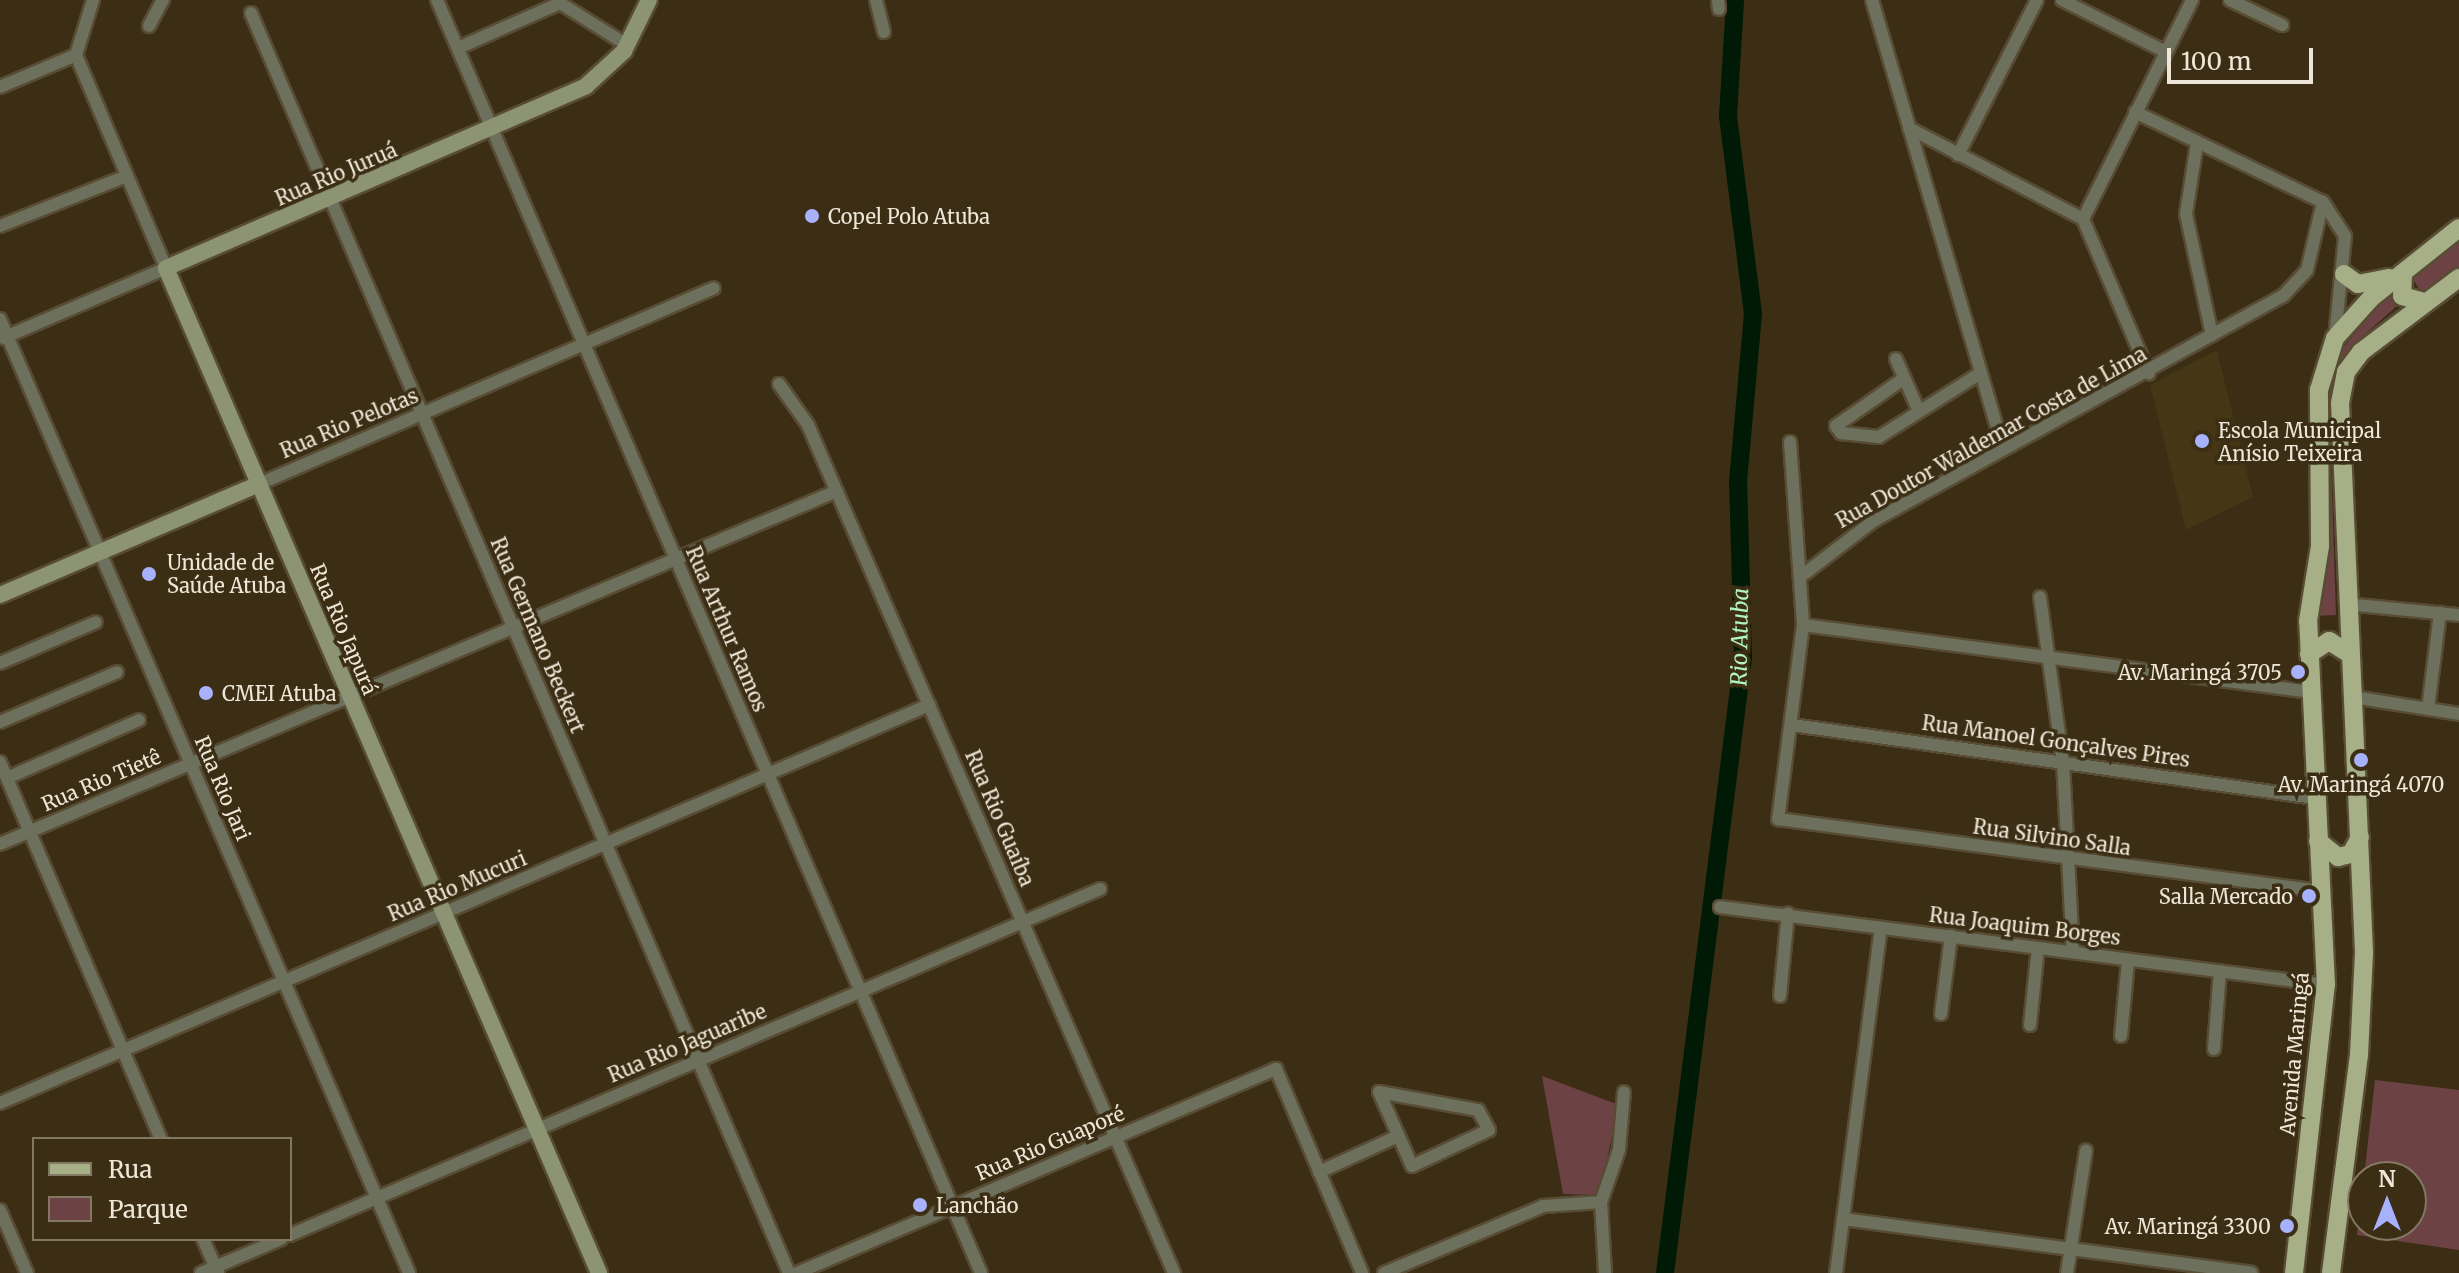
<!DOCTYPE html>
<meta charset="utf-8">
<style>
body{margin:0}
#map{position:relative;width:2459px;height:1273px;overflow:hidden;background:#3b2e15;font-family:Merriweather,serif}
div>[style]{position:absolute}
.built>*{inset:0;background:#453615}
.green>*{inset:0;background:#6d4244}
.river>*{height:18px;margin:-9px;padding:0 9px;transform-origin:9px;border-radius:9px;background:#001a06}
.roads{filter:drop-shadow(2px 0 #584c34) drop-shadow(-2px 0 #584c34) drop-shadow(0 2px #584c34) drop-shadow(0 -2px #584c34)}
.street>*{height:12px;margin:-6px;padding:0 6px;transform-origin:6px;border-radius:6px;background:#6c705c}
.secondary>*{height:16px;margin:-8px;padding:0 8px;transform-origin:8px;border-radius:8px;background:#8d9474}
.primary>*{height:18px;margin:-9px;padding:0 9px;transform-origin:9px;border-radius:9px;background:#a6af86}
.dots>*{width:22px;height:22px;translate:-50% -50%;box-sizing:border-box;border:4px solid #3b2e15;border-radius:50%}
span{translate:-50% -50%;white-space:nowrap;text-align:center;line-height:1.15;-webkit-text-stroke:7px #3b2e15;paint-order:stroke}
.street-label{font-size:20px;color:#eee7d8}
.poi-label{font-size:20px;color:#eee7d8}
.left{translate:0 -50%;text-align:left}
.right{translate:-100% -50%;text-align:right}
.water-label{font-size:22px;color:#b2f5c1;font-style:italic}
.legend{position:absolute;left:32px;top:1137px;width:260px;height:104px;box-sizing:border-box;background:#3b2e15;border:2px solid #837863;margin:0;padding:10px 14px;list-style:none;font-size:24px;color:#eee7d8}
.legend li{display:flex;align-items:center;gap:16px;height:40px}
.legend b{width:40px;border:2px solid #837863}
.north{position:absolute;left:2347px;top:1161px;width:80px;height:80px;box-sizing:border-box;background:#3b2e15;border:2px solid #837863;border-radius:50%;rotate:0deg;font-size:22px;font-weight:700;line-height:32px;text-align:center;color:#eee7d8}
.north::after{content:'';display:block;margin:auto;width:28px;height:36px;background:#a7b1fc;clip-path:polygon(50% 0,100% 100%,50% 72%,0 100%)}
.scale{position:absolute;left:2167px;top:48px;width:146px;height:36px;box-sizing:border-box;border:4px solid #eee7d8;border-top:0;padding-left:10px;font-size:24px;line-height:28px;white-space:nowrap;color:#eee7d8;-webkit-text-stroke:6px #3b2e15;paint-order:stroke}
</style>
<div id="map">
<div class="built">
<div style="clip-path:polygon(2217px 350px,2253px 497px,2186px 530px,2150px 385px)"></div>
</div>
<div class="green">
<div style="clip-path:polygon(2459px 241px,2459px 268px,2423px 295px,2412px 278px)"></div>
<div style="clip-path:polygon(2390px 288px,2399px 304px,2353px 345px,2329px 401px,2336px 615px,2314px 616px,2321px 419px,2334px 360px)"></div>
<div style="clip-path:polygon(1542px 1076px,1619px 1105px,1599px 1195px,1563px 1194px)"></div>
<div style="clip-path:polygon(2375px 1080px,2459px 1090px,2459px 1250px,2357px 1235px,2363px 1183px,2363px 1225px,2411px 1225px,2411px 1177px,2364px 1177px)"></div>
</div>
<div class="river">
<div style="left:1665px;top:1273px;width:621px;rotate:-82.78deg"></div>
<div style="left:1743px;top:657px;width:175px;rotate:-91.6deg"></div>
<div style="left:1738px;top:482px;width:169px;rotate:-84.9deg"></div>
<div style="left:1753px;top:314px;width:200px;rotate:-97.2deg"></div>
<div style="left:1728px;top:116px;width:116px;rotate:-86.5deg"></div>
</div>
<div class="roads">
<div class="street">
<div style="left:437px;top:0;width:1384px;rotate:66.86deg"></div>
<div style="left:876px;top:0;width:33px;rotate:76deg"></div>
<div style="left:1718px;top:0;width:9px;rotate:84deg"></div>
<div style="left:1872px;top:0;width:468px;rotate:73.7deg"></div>
<div style="left:2062px;top:0;width:116px;rotate:26.6deg"></div>
<div style="left:2230px;top:0;width:58px;rotate:25.7deg"></div>
<div style="left:251px;top:13px;width:1370px;rotate:66.88deg"></div>
<div style="left:149px;top:26px;width:30px;rotate:-62deg"></div>
<div style="left:458px;top:48px;width:111px;rotate:-23.8deg"></div>
<div style="left:560px;top:3px;width:79px;rotate:32.1deg"></div>
<div style="left:0;top:87px;width:82px;rotate:-22.8deg"></div>
<div style="left:2135px;top:112px;width:208px;rotate:25.6deg"></div>
<div style="left:2323px;top:202px;width:40px;rotate:57.1deg"></div>
<div style="left:2345px;top:236px;width:102px;rotate:95.6deg"></div>
<div style="left:1909px;top:128px;width:196px;rotate:27.6deg"></div>
<div style="left:2083px;top:219px;width:168px;rotate:66.9deg"></div>
<div style="left:2197px;top:143px;width:72px;rotate:98.8deg"></div>
<div style="left:2186px;top:214px;width:124px;rotate:77.9deg"></div>
<div style="left:1958px;top:155px;width:174px;rotate:-63deg"></div>
<div style="left:2083px;top:219px;width:245px;rotate:-63.5deg"></div>
<div style="left:0;top:226px;width:136px;rotate:-21.5deg"></div>
<div style="left:0;top:319px;width:1038px;rotate:66.79deg"></div>
<div style="left:3px;top:338px;width:177px;rotate:-23.2deg"></div>
<div style="left:166px;top:268px;width:231px;rotate:-112.9deg"></div>
<div style="left:76px;top:55px;width:58px;rotate:-72.8deg"></div>
<div style="left:1896px;top:359px;width:55px;rotate:66.3deg"></div>
<div style="left:1903px;top:379px;width:82px;rotate:145deg"></div>
<div style="left:1836px;top:426px;width:9px;rotate:54deg"></div>
<div style="left:1841px;top:433px;width:38px;rotate:6deg"></div>
<div style="left:1879px;top:437px;width:118px;rotate:-32.2deg"></div>
<div style="left:779px;top:384px;width:50px;rotate:54.7deg"></div>
<div style="left:808px;top:425px;width:924px;rotate:66.65deg"></div>
<div style="left:1790px;top:442px;width:183px;rotate:85.9deg"></div>
<div style="left:1803px;top:625px;width:196px;rotate:97.3deg"></div>
<div style="left:1778px;top:819px;width:547px;rotate:7.57deg"></div>
<div style="left:259px;top:484px;width:495px;rotate:-23.3deg"></div>
<div style="left:1804px;top:574px;width:87px;rotate:-37.5deg"></div>
<div style="left:1873px;top:521px;width:468px;rotate:-28.8deg"></div>
<div style="left:2283px;top:296px;width:35px;rotate:-47deg"></div>
<div style="left:2307px;top:270px;width:70px;rotate:-76.8deg"></div>
<div style="left:2040px;top:597px;width:167px;rotate:82.1deg"></div>
<div style="left:2063px;top:762px;width:190px;rotate:87deg"></div>
<div style="left:2346px;top:604px;width:114px;rotate:5.6deg"></div>
<div style="left:1803px;top:625px;width:512px;rotate:7.51deg"></div>
<div style="left:0;top:663px;width:104px;rotate:-23.1deg"></div>
<div style="left:2353px;top:697px;width:107px;rotate:9.1deg"></div>
<div style="left:2428px;top:709px;width:97px;rotate:-82.9deg"></div>
<div style="left:0;top:722px;width:127px;rotate:-23.1deg"></div>
<div style="left:1792px;top:725px;width:528px;rotate:7.95deg"></div>
<div style="left:0;top:762px;width:410px;rotate:66.9deg"></div>
<div style="left:7px;top:778px;width:144px;rotate:-23.7deg"></div>
<div style="left:0;top:844px;width:908px;rotate:-22.87deg"></div>
<div style="left:1720px;top:907px;width:611px;rotate:7.33deg"></div>
<div style="left:1780px;top:996px;width:83px;rotate:-84.5deg"></div>
<div style="left:1941px;top:1014px;width:79px;rotate:-82.7deg"></div>
<div style="left:2030px;top:1025px;width:77px;rotate:-84.1deg"></div>
<div style="left:2121px;top:1036px;width:76px;rotate:-84.7deg"></div>
<div style="left:2214px;top:1049px;width:78px;rotate:-85.6deg"></div>
<div style="left:1379px;top:1092px;width:101px;rotate:10.3deg"></div>
<div style="left:1478px;top:1110px;width:23px;rotate:61deg"></div>
<div style="left:1489px;top:1130px;width:85px;rotate:154.9deg"></div>
<div style="left:1412px;top:1166px;width:81px;rotate:-114deg"></div>
<div style="left:0;top:1103px;width:1011px;rotate:-23.19deg"></div>
<div style="left:1319px;top:1172px;width:87px;rotate:-24.5deg"></div>
<div style="left:0;top:1210px;width:69px;rotate:66.8deg"></div>
<div style="left:1843px;top:1219px;width:412px;rotate:7.5deg"></div>
<div style="left:290px;top:1235px;width:881px;rotate:-23.13deg"></div>
<div style="left:203px;top:1239px;width:37px;rotate:66deg"></div>
<div style="left:201px;top:1273px;width:87px;rotate:-23deg"></div>
<div style="left:797px;top:1273px;width:521px;rotate:-23.07deg"></div>
<div style="left:1276px;top:1069px;width:221px;rotate:67.1deg"></div>
<div style="left:1384px;top:1273px;width:173px;rotate:-22.8deg"></div>
<div style="left:1543px;top:1206px;width:58px;rotate:-3.9deg"></div>
<div style="left:1605px;top:1273px;width:71px;rotate:-93.2deg"></div>
<div style="left:1601px;top:1202px;width:55px;rotate:-70.9deg"></div>
<div style="left:1619px;top:1150px;width:58px;rotate:-85.1deg"></div>
<div style="left:1836px;top:1273px;width:348px;rotate:-82.6deg"></div>
<div style="left:2067px;top:1273px;width:124px;rotate:-81.2deg"></div>
</div>
<div class="secondary">
<div style="left:0;top:595px;width:282px;rotate:-23.2deg"></div>
<div style="left:599px;top:1273px;width:1094px;rotate:-113.31deg"></div>
<div style="left:166px;top:268px;width:458px;rotate:-23.4deg"></div>
<div style="left:586px;top:86px;width:52px;rotate:-42.6deg"></div>
<div style="left:624px;top:51px;width:57px;rotate:-63.9deg"></div>
</div>
<div class="primary">
<div style="left:2403px;top:273px;width:23px;rotate:92deg"></div>
<div style="left:2402px;top:296px;width:23px;rotate:15deg"></div>
<div style="left:2344px;top:274px;width:17px;rotate:36deg"></div>
<div style="left:2358px;top:284px;width:32px;rotate:-11deg"></div>
<div style="left:2309px;top:654px;width:24px;rotate:-33deg"></div>
<div style="left:2329px;top:641px;width:25px;rotate:32deg"></div>
<div style="left:2318px;top:841px;width:26px;rotate:39deg"></div>
<div style="left:2338px;top:857px;width:13px;rotate:-13deg"></div>
<div style="left:2351px;top:854px;width:19px;rotate:-62deg"></div>
<div style="left:2294px;top:1273px;width:290px;rotate:-83.7deg"></div>
<div style="left:2326px;top:985px;width:364px;rotate:-92.8deg"></div>
<div style="left:2308px;top:621px;width:76px;rotate:-80.9deg"></div>
<div style="left:2320px;top:546px;width:156px;rotate:-90.4deg"></div>
<div style="left:2319px;top:390px;width:54px;rotate:-72.9deg"></div>
<div style="left:2335px;top:338px;width:54px;rotate:-48deg"></div>
<div style="left:2371px;top:298px;width:112px;rotate:-38.5deg"></div>
<div style="left:2331px;top:1273px;width:220px;rotate:-82.7deg"></div>
<div style="left:2359px;top:1055px;width:103px;rotate:-87.2deg"></div>
<div style="left:2364px;top:952px;width:550px;rotate:-92.5deg"></div>
<div style="left:2340px;top:403px;width:32px;rotate:-79deg"></div>
<div style="left:2346px;top:372px;width:25px;rotate:-53deg"></div>
<div style="left:2361px;top:352px;width:123px;rotate:-37.1deg"></div>
</div>
</div>
<div class="dots">
<div style="left:812px;top:216px;background:#a7b1fc"></div>
<div style="left:2202px;top:441px;background:#a7b1fc"></div>
<div style="left:149px;top:574px;background:#a7b1fc"></div>
<div style="left:2298px;top:672px;background:#a7b1fc"></div>
<div style="left:206px;top:693px;background:#a7b1fc"></div>
<div style="left:2361px;top:760px;background:#a7b1fc"></div>
<div style="left:2309px;top:896px;background:#a7b1fc"></div>
<div style="left:920px;top:1205px;background:#a7b1fc"></div>
<div style="left:2287px;top:1226px;background:#a7b1fc"></div>
</div>
<div class="street-label">
<span style="left:336px;top:174px;rotate:-23deg">Rua Rio Juruá</span>
<span style="left:349px;top:423px;rotate:-23deg">Rua Rio Pelotas</span>
<span style="left:1991px;top:437px;rotate:-29deg">Rua Doutor Waldemar Costa de Lima</span>
<span style="left:344px;top:629px;rotate:67deg">Rua Rio Japurá</span>
<span style="left:727px;top:629px;rotate:67deg">Rua Arthur Ramos</span>
<span style="left:538px;top:635px;rotate:67deg">Rua Germano Beckert</span>
<span style="left:2056px;top:741px;rotate:8deg">Rua Manoel Gonçalves Pires</span>
<span style="left:101px;top:780px;rotate:-23deg">Rua Rio Tietê</span>
<span style="left:223px;top:788px;rotate:67deg">Rua Rio Jari</span>
<span style="left:1000px;top:818px;rotate:67deg">Rua Rio Guaíba</span>
<span style="left:2052px;top:837px;rotate:8deg">Rua Silvino Salla</span>
<span style="left:457px;top:886px;rotate:-23deg">Rua Rio Mucuri</span>
<span style="left:2025px;top:926px;rotate:7deg">Rua Joaquim Borges</span>
<span style="left:687px;top:1043px;rotate:-23deg">Rua Rio Jaguaribe</span>
<span style="left:2294px;top:1054px;rotate:-85deg">Avenida Maringá</span>
<span style="left:1050px;top:1143px;rotate:-23deg">Rua Rio Guaporé</span>
</div>
<div class="poi-label">
<span class="left" style="left:828px;top:216px">Copel Polo Atuba</span>
<span class="left" style="left:2218px;top:442px">Escola Municipal<br>Anísio Teixeira</span>
<span class="left" style="left:167px;top:574px">Unidade de<br>Saúde Atuba</span>
<span class="right" style="left:2282px;top:672px">Av. Maringá 3705</span>
<span class="left" style="left:222px;top:693px">CMEI Atuba</span>
<span style="left:2361px;top:784px">Av. Maringá 4070</span>
<span class="right" style="left:2293px;top:896px">Salla Mercado</span>
<span class="left" style="left:936px;top:1205px">Lanchão</span>
<span class="right" style="left:2271px;top:1226px">Av. Maringá 3300</span>
</div>
<div class="water-label">
<span style="left:1740px;top:637px;rotate:-89deg">Rio Atuba</span>
</div>
<ul class="legend">
<li><b style="height:10px;background:#a6af86"></b>Rua</li>
<li><b style="height:22px;background:#6d4244"></b>Parque</li>
</ul>
<div class="north">N</div>
<div class="scale">100 m</div>
</div>
